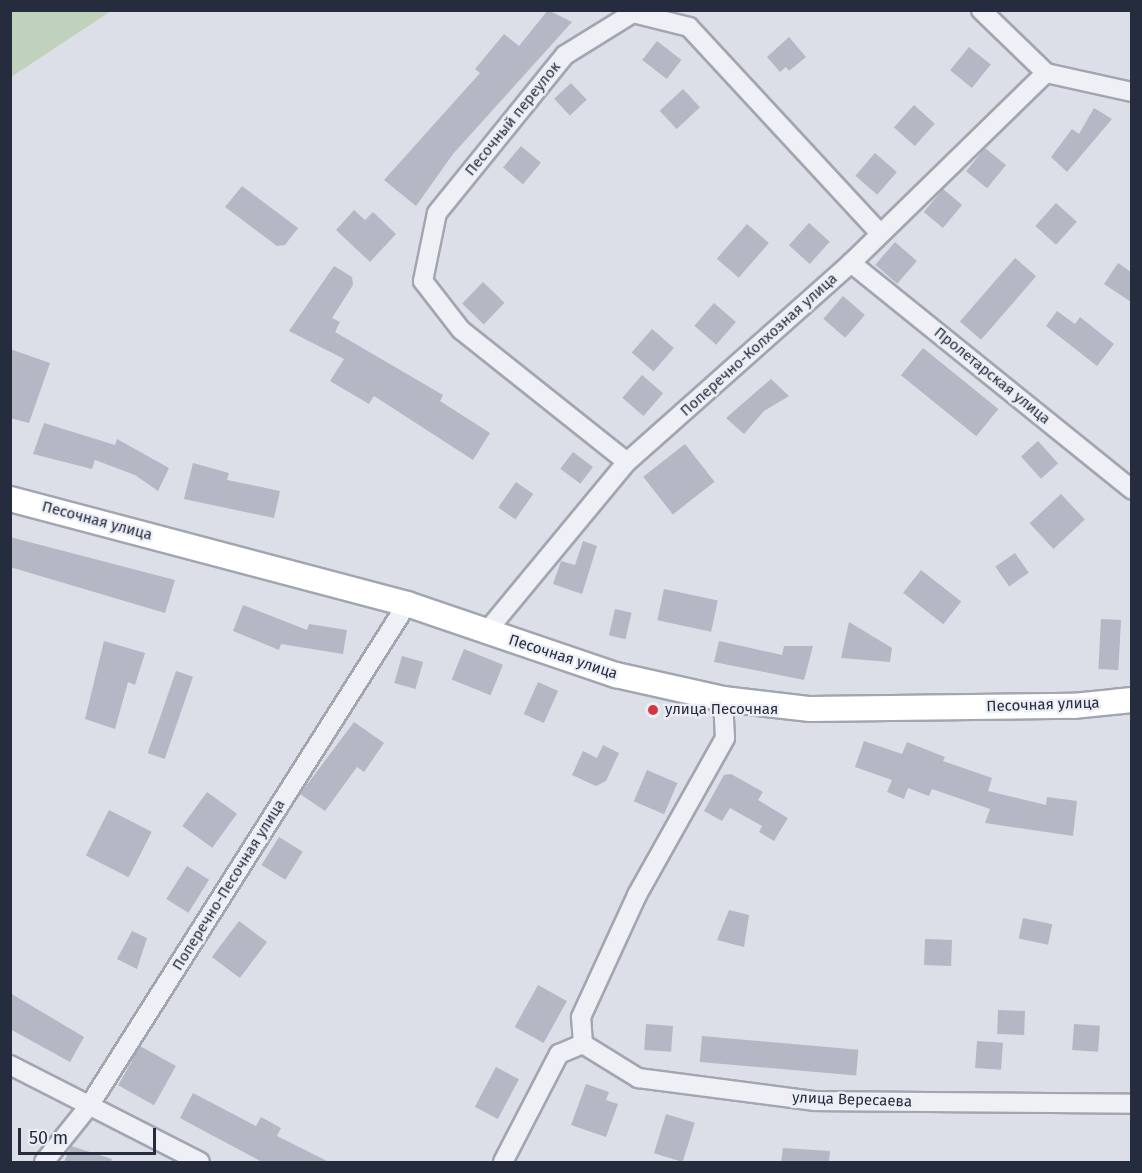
<!DOCTYPE html>
<meta charset="utf-8">
<style>
body{margin:0}
#map{position:relative;width:1142px;height:1173px;overflow:hidden;background:#dcdfe7;font-family:"Fira Sans",sans-serif}
div>[style]{position:absolute}
.green>*{inset:0;background:#c0d2bc}
.building>*{inset:0;background:#b3b8c4;transform-origin:0 0}
.roads{filter:drop-shadow(2px 0 #a1a6b1) drop-shadow(-2px 0 #a1a6b1) drop-shadow(0 2px #a1a6b1) drop-shadow(0 -2px #a1a6b1)}
.minor>*{height:18px;margin:-9px;padding:0 9px;transform-origin:9px;border-radius:9px;background:#eff0f5}
.major>*{height:24px;margin:-12px;padding:0 12px;transform-origin:12px;border-radius:12px;background:#fff}
.dots>*{width:16px;height:16px;translate:-50% -50%;box-sizing:border-box;border:3px solid #ebeef5;border-radius:50%}
span{translate:-50% -50%;white-space:nowrap;text-align:center;line-height:1.15;-webkit-text-stroke:4.5px #ebeef5;paint-order:stroke}
.street-label{font-size:15px;color:#252c3e}
.poi-label{font-size:15px;color:#252c3e}
.left{translate:0 -50%;text-align:left}
.frame{position:absolute;inset:0;border:12px solid #252c3e;pointer-events:none}
.scale{position:absolute;left:18px;top:1128px;width:138px;height:27px;box-sizing:border-box;border:3px solid #252c3e;border-top:0;padding-left:8px;font-size:18px;line-height:21px;white-space:nowrap;color:#252c3e;-webkit-text-stroke:4px #ebeef5;paint-order:stroke}
</style>
<div id="map">
<div class="green">
<div style="clip-path:polygon(11px 10px,111px 10px,111px 11px,11px 77px)"></div>
</div>
<div class="building">
<div style="clip-path:polygon(548px 10px,572px 22px,453px 154px,416px 206px,384px 180px,480px 73px,475px 69px,504px 34px,519px 46px)"></div>
<div style="clip-path:polygon(789px 37px,806px 57px,789px 71px,786px 67px,780px 72px,767px 57px)"></div>
<div style="left:657px;top:41px;width:31px;height:24px;rotate:38deg"></div>
<div style="left:969px;top:47px;width:28px;height:30px;rotate:39deg"></div>
<div style="left:571px;top:83px;width:23px;height:23px;rotate:47deg"></div>
<div style="left:683px;top:89px;width:25px;height:32px;rotate:47deg"></div>
<div style="left:914px;top:105px;width:28px;height:30px;rotate:42deg"></div>
<div style="clip-path:polygon(1094px 108px,1112px 119px,1067px 172px,1051px 157px,1072px 129px,1079px 134px)"></div>
<div style="left:521px;top:146px;width:26px;height:28px;rotate:40deg"></div>
<div style="left:985px;top:148px;width:27px;height:30px;rotate:39deg"></div>
<div style="left:875px;top:153px;width:29px;height:30px;rotate:41deg"></div>
<div style="clip-path:polygon(242px 186px,298px 228px,285px 245px,277px 246px,225px 207px)"></div>
<div style="left:943px;top:189px;width:25px;height:30px;rotate:40deg"></div>
<div style="left:1056px;top:203px;width:28px;height:31px;rotate:42deg"></div>
<div style="clip-path:polygon(354px 210px,365px 220px,373px 212px,396px 234px,370px 262px,336px 230px)"></div>
<div style="left:809px;top:223px;width:28px;height:30px;rotate:42deg"></div>
<div style="left:747px;top:224px;width:29px;height:46px;rotate:41deg"></div>
<div style="left:895px;top:242px;width:29px;height:30px;rotate:41deg"></div>
<div style="left:1015px;top:258px;width:28px;height:84px;rotate:41deg"></div>
<div style="clip-path:polygon(1118px 263px,1131px 272px,1131px 302px,1104px 284px)"></div>
<div style="clip-path:polygon(334px 266px,352px 277px,353px 285px,332px 318px,340px 322px,335px 332px,443px 395px,440px 401px,490px 433px,473px 460px,374px 396px,369px 404px,330px 381px,344px 359px,289px 331px)"></div>
<div style="left:483px;top:282px;width:30px;height:30px;rotate:44deg"></div>
<div style="left:843px;top:296px;width:29px;height:30px;rotate:41deg"></div>
<div style="left:714px;top:303px;width:29px;height:30px;rotate:41deg"></div>
<div style="clip-path:polygon(1057px 311px,1075px 324px,1080px 317px,1114px 344px,1097px 366px,1046px 326px)"></div>
<div style="left:652px;top:329px;width:29px;height:31px;rotate:41deg"></div>
<div style="left:923px;top:348px;width:97px;height:35px;rotate:39deg"></div>
<div style="clip-path:polygon(10px 349px,50px 363px,29px 423px,10px 418px)"></div>
<div style="left:642px;top:375px;width:28px;height:30px;rotate:41deg"></div>
<div style="clip-path:polygon(771px 379px,789px 396px,764px 411px,744px 434px,726px 418px)"></div>
<div style="clip-path:polygon(44px 423px,115px 445px,117px 439px,169px 468px,158px 491px,135px 475px,95px 460px,92px 469px,33px 454px)"></div>
<div style="left:1038px;top:441px;width:30px;height:23px;rotate:48deg"></div>
<div style="left:685px;top:444px;width:48px;height:53px;rotate:52deg"></div>
<div style="left:573px;top:452px;width:25px;height:21px;rotate:37deg"></div>
<div style="clip-path:polygon(193px 463px,229px 473px,227px 480px,280px 491px,274px 518px,184px 499px)"></div>
<div style="left:516px;top:482px;width:21px;height:31px;rotate:35deg"></div>
<div style="left:1061px;top:494px;width:35px;height:43px;rotate:47deg"></div>
<div style="clip-path:polygon(10px 537px,175px 580px,165px 613px,10px 567px)"></div>
<div style="clip-path:polygon(583px 541px,597px 546px,582px 594px,553px 584px,561px 561px,575px 565px)"></div>
<div style="left:1015px;top:553px;width:24px;height:24px;rotate:55deg"></div>
<div style="left:921px;top:570px;width:51px;height:29px;rotate:38deg"></div>
<div style="left:664px;top:589px;width:55px;height:32px;rotate:12deg"></div>
<div style="clip-path:polygon(243px 605px,307px 630px,309px 624px,347px 630px,343px 654px,281px 644px,279px 650px,233px 631px)"></div>
<div style="left:615px;top:609px;width:17px;height:27px;rotate:13deg"></div>
<div style="left:1101px;top:619px;width:20px;height:50px;rotate:3deg"></div>
<div style="clip-path:polygon(849px 622px,892px 648px,890px 662px,841px 658px)"></div>
<div style="clip-path:polygon(104px 641px,145px 653px,135px 685px,128px 682px,115px 729px,85px 719px)"></div>
<div style="clip-path:polygon(719px 641px,782px 655px,784px 646px,813px 646px,804px 680px,714px 662px)"></div>
<div style="left:464px;top:649px;width:42px;height:33px;rotate:22deg"></div>
<div style="left:402px;top:656px;width:22px;height:28px;rotate:16deg"></div>
<div style="left:176px;top:671px;width:18px;height:87px;rotate:19deg"></div>
<div style="left:538px;top:682px;width:22px;height:35px;rotate:24deg"></div>
<div style="clip-path:polygon(354px 722px,384px 743px,364px 772px,357px 767px,325px 811px,300px 794px)"></div>
<div style="clip-path:polygon(864px 741px,902px 754px,907px 742px,945px 757px,943px 761px,992px 778px,988px 791px,1046px 805px,1047px 797px,1077px 801px,1073px 836px,985px 823px,990px 809px,932px 789px,929px 796px,908px 788px,904px 799px,887px 792px,892px 780px,855px 767px)"></div>
<div style="clip-path:polygon(603px 745px,619px 753px,606px 781px,596px 786px,572px 775px,583px 751px,597px 758px)"></div>
<div style="left:647px;top:770px;width:33px;height:34px;rotate:23deg"></div>
<div style="clip-path:polygon(731px 774px,763px 792px,758px 800px,788px 818px,774px 841px,759px 832px,762px 826px,730px 808px,722px 821px,704px 811px,724px 775px)"></div>
<div style="left:207px;top:792px;width:37px;height:42px;rotate:36deg"></div>
<div style="left:109px;top:810px;width:48px;height:51px;rotate:27deg"></div>
<div style="left:279px;top:837px;width:28px;height:33px;rotate:32deg"></div>
<div style="left:187px;top:866px;width:26px;height:39px;rotate:32deg"></div>
<div style="clip-path:polygon(729px 910px,749px 915px,744px 947px,717px 940px)"></div>
<div style="left:1023px;top:918px;width:30px;height:21px;rotate:12deg"></div>
<div style="left:239px;top:921px;width:35px;height:45px;rotate:37deg"></div>
<div style="clip-path:polygon(132px 931px,147px 938px,137px 969px,117px 959px)"></div>
<div style="left:925px;top:939px;width:27px;height:26px;rotate:2deg"></div>
<div style="left:538px;top:985px;width:33px;height:48px;rotate:29deg"></div>
<div style="clip-path:polygon(10px 993px,84px 1037px,70px 1062px,10px 1029px)"></div>
<div style="left:998px;top:1010px;width:27px;height:24px;rotate:2deg"></div>
<div style="left:646px;top:1024px;width:27px;height:26px;rotate:4deg"></div>
<div style="left:1074px;top:1024px;width:26px;height:26px;rotate:4deg"></div>
<div style="left:702px;top:1036px;width:157px;height:26px;rotate:5deg"></div>
<div style="left:977px;top:1041px;width:26px;height:27px;rotate:4deg"></div>
<div style="left:140px;top:1046px;width:41px;height:45px;rotate:29deg"></div>
<div style="left:496px;top:1067px;width:26px;height:45px;rotate:28deg"></div>
<div style="clip-path:polygon(586px 1084px,609px 1092px,606px 1100px,618px 1104px,606px 1137px,571px 1125px)"></div>
<div style="clip-path:polygon(193px 1093px,256px 1126px,261px 1117px,281px 1128px,277px 1136px,329px 1162px,262px 1162px,180px 1118px)"></div>
<div style="left:666px;top:1114px;width:30px;height:41px;rotate:17deg"></div>
<div style="clip-path:polygon(71px 1146px,112px 1159px,111px 1162px,64px 1162px)"></div>
<div style="clip-path:polygon(783px 1148px,830px 1151px,829px 1162px,781px 1162px)"></div>
</div>
<div class="roads">
<div class="minor">
<div style="left:981px;top:10px;width:91px;rotate:44.1deg"></div>
<div style="left:1046px;top:73px;width:88px;rotate:12.5deg"></div>
<div style="left:851px;top:263px;width:361px;rotate:38.9deg"></div>
<div style="left:627px;top:462px;width:212px;rotate:-141.5deg"></div>
<div style="left:461px;top:330px;width:62px;rotate:-127.8deg"></div>
<div style="left:423px;top:281px;width:69px;rotate:-78.4deg"></div>
<div style="left:437px;top:213px;width:203px;rotate:-51deg"></div>
<div style="left:565px;top:55px;width:80px;rotate:-31.7deg"></div>
<div style="left:633px;top:13px;width:58px;rotate:14deg"></div>
<div style="left:689px;top:27px;width:278px;rotate:47.2deg"></div>
<div style="left:487px;top:631px;width:219px;rotate:-50.4deg"></div>
<div style="left:627px;top:462px;width:300px;rotate:-41.6deg"></div>
<div style="left:851px;top:263px;width:272px;rotate:-44.3deg"></div>
<div style="left:583px;top:1044px;width:65px;rotate:31.7deg"></div>
<div style="left:638px;top:1078px;width:179px;rotate:7.4deg"></div>
<div style="left:816px;top:1101px;width:316px;rotate:0.5deg"></div>
<div style="left:10px;top:1065px;width:213px;rotate:27deg"></div>
<div style="left:44px;top:1162px;width:72px;rotate:-51.2deg"></div>
<div style="left:89px;top:1106px;width:594px;rotate:-57.65deg"></div>
<div style="left:503px;top:1162px;width:122px;rotate:-62.6deg"></div>
<div style="left:559px;top:1054px;width:26px;rotate:-23deg"></div>
<div style="left:583px;top:1044px;width:27px;rotate:-94deg"></div>
<div style="left:581px;top:1017px;width:134px;rotate:-65.3deg"></div>
<div style="left:637px;top:895px;width:180px;rotate:-60.7deg"></div>
<div style="left:725px;top:738px;width:39px;rotate:-93deg"></div>
</div>
<div class="major">
<div style="left:10px;top:499px;width:411px;rotate:14.8deg"></div>
<div style="left:407px;top:604px;width:221px;rotate:18.8deg"></div>
<div style="left:616px;top:675px;width:110px;rotate:12.6deg"></div>
<div style="left:723px;top:699px;width:88px;rotate:6.6deg"></div>
<div style="left:810px;top:709px;width:263px;rotate:-0.7deg"></div>
<div style="left:1073px;top:706px;width:59px;rotate:-5.8deg"></div>
</div>
</div>
<div class="dots">
<div style="left:653px;top:710px;background:#d53742"></div>
</div>
<div class="street-label">
<span style="left:513px;top:119px;rotate:-51deg">Песочный переулок</span>
<span style="left:759px;top:345px;rotate:-42deg">Поперечно-Колхозная улица</span>
<span style="left:992px;top:376px;rotate:39deg">Пролетарская улица</span>
<span style="left:97px;top:521px;rotate:15deg">Песочная улица</span>
<span style="left:563px;top:657px;rotate:18deg">Песочная улица</span>
<span style="left:1043px;top:705px;rotate:-2deg">Песочная улица</span>
<span style="left:229px;top:885px;rotate:-58deg">Поперечно-Песочная улица</span>
<span style="left:852px;top:1100px;rotate:2deg">улица Вересаева</span>
</div>
<div class="poi-label">
<span class="left" style="left:665px;top:710px">улица Песочная</span>
</div>
<div class="frame"></div>
<div class="scale">50 m</div>
</div>
